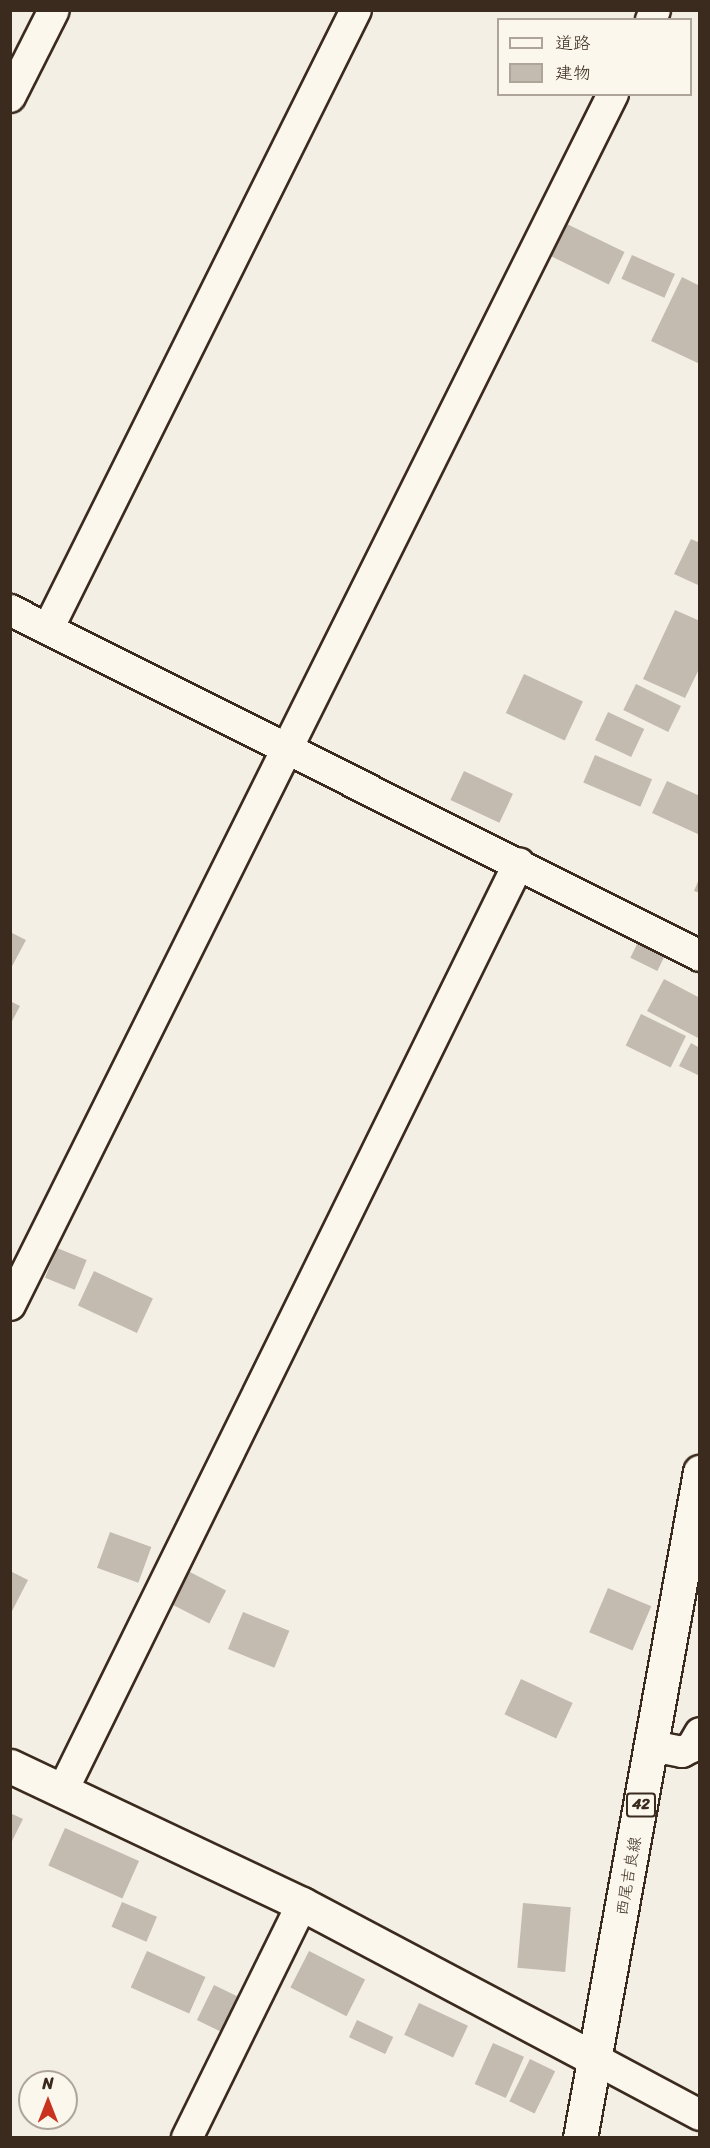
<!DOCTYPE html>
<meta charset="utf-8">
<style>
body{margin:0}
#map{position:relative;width:710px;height:2148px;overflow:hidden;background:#f3efe4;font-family:Sriracha,"Klee One",sans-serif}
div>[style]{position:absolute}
.building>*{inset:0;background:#c3bbb0;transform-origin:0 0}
.roads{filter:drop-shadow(2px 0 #3b2a1e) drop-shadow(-2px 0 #3b2a1e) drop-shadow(0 2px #3b2a1e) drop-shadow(0 -2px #3b2a1e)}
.minor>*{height:30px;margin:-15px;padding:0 15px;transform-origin:15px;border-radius:15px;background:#fbf7ec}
.tertiary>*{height:33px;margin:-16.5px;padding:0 16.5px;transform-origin:16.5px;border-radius:16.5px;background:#fbf7ec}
.primary>*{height:33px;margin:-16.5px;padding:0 16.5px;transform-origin:16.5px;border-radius:16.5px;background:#fbf7ec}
span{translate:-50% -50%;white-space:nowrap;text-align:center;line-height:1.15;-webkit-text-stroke:4.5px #fbf7ec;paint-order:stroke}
.shield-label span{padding:2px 4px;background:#fbf7ec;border:2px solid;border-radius:4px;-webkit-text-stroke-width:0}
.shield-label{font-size:15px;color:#3b2a1e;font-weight:700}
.street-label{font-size:16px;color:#3b2a1e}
.frame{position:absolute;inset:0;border:12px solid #3b2a1e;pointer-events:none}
.legend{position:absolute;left:497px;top:18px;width:195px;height:78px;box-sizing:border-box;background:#fbf7ec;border:2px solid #aea59a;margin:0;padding:8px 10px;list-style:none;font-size:18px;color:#3b2a1e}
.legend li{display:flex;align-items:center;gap:12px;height:30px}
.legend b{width:30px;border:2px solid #aea59a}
.north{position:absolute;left:18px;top:2070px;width:60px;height:60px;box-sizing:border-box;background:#fbf7ec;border:2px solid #aea59a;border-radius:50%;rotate:0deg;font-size:16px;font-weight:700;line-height:24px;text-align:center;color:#3b2a1e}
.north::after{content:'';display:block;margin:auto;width:21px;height:27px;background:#c8321e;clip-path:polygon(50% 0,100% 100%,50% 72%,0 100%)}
</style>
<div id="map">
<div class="building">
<div style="left:567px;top:224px;width:64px;height:36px;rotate:26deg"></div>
<div style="left:632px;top:255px;width:47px;height:26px;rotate:24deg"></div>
<div style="clip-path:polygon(682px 277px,700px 286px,700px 364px,651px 341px)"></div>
<div style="clip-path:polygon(691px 539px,700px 543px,698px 585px,674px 574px)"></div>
<div style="clip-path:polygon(675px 610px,700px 621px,700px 667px,685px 698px,643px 679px)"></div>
<div style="left:524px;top:674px;width:65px;height:43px;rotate:25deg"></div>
<div style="left:636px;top:684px;width:50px;height:29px;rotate:26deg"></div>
<div style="left:608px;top:712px;width:40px;height:31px;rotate:25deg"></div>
<div style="left:595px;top:755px;width:62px;height:30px;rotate:23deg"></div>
<div style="left:464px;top:771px;width:54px;height:32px;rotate:25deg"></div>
<div style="clip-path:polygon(667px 781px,700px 796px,700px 835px,652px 813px)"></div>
<div style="clip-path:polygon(699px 879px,700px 879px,700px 893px,694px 891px)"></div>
<div style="clip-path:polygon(10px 932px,26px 940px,10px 970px)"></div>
<div style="left:640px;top:938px;width:30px;height:22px;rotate:26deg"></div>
<div style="clip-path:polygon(664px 979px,700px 998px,700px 1039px,647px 1011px)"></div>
<div style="clip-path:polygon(10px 1001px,20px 1006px,10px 1025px)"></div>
<div style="left:641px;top:1014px;width:50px;height:35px;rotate:26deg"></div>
<div style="clip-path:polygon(691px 1043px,700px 1048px,700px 1076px,679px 1066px)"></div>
<div style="left:57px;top:1248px;width:32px;height:32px;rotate:22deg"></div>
<div style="left:94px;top:1271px;width:65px;height:38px;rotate:25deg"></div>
<div style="left:110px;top:1532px;width:44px;height:38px;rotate:20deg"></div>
<div style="left:186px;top:1570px;width:45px;height:37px;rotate:27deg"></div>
<div style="clip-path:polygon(10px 1571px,28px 1580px,10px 1615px)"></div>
<div style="left:608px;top:1588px;width:47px;height:48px;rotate:23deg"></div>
<div style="left:243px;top:1612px;width:50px;height:40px;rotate:22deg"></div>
<div style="left:521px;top:1679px;width:57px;height:39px;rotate:25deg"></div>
<div style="clip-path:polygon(10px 1813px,23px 1819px,10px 1845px)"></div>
<div style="left:65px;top:1828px;width:81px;height:41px;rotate:24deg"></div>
<div style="left:122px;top:1902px;width:38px;height:27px;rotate:23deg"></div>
<div style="left:523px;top:1903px;width:48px;height:65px;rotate:5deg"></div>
<div style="left:147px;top:1951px;width:64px;height:40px;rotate:24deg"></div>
<div style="left:309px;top:1951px;width:63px;height:41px;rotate:27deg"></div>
<div style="left:214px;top:1985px;width:32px;height:39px;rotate:26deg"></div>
<div style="left:419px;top:2003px;width:54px;height:35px;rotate:25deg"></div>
<div style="left:357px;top:2020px;width:40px;height:19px;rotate:25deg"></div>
<div style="left:493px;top:2043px;width:34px;height:45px;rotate:24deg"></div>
<div style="left:530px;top:2059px;width:28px;height:47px;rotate:26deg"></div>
</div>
<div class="roads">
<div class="minor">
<div style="left:651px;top:20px;width:11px;rotate:-68deg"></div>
<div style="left:10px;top:97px;width:97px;rotate:-63.2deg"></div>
<div style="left:10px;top:610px;width:772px;rotate:26.63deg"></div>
<div style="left:48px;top:629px;width:691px;rotate:-63.55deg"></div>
<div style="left:10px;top:1305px;width:1353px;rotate:-63.53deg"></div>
<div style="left:652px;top:1746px;width:31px;rotate:11deg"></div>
<div style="left:682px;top:1752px;width:11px;rotate:-27deg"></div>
<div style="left:692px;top:1747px;width:16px;rotate:-60deg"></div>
<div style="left:62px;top:1792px;width:1035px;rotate:-63.81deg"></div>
<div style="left:595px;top:2059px;width:119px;rotate:28.1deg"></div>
<div style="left:187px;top:2138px;width:261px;rotate:-63.8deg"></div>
</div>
<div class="tertiary">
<div style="left:10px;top:1766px;width:323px;rotate:25.3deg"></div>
<div style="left:302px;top:1904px;width:331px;rotate:27.9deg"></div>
</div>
<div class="primary">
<div style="left:580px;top:2138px;width:677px;rotate:-79.79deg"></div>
</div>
</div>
<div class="shield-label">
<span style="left:641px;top:1805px">42</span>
</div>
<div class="street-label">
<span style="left:629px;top:1876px;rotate:-80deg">西尾吉良線</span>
</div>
<div class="frame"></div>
<ul class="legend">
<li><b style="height:8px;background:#fbf7ec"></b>道路</li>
<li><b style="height:16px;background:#c3bbb0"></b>建物</li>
</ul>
<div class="north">N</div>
</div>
